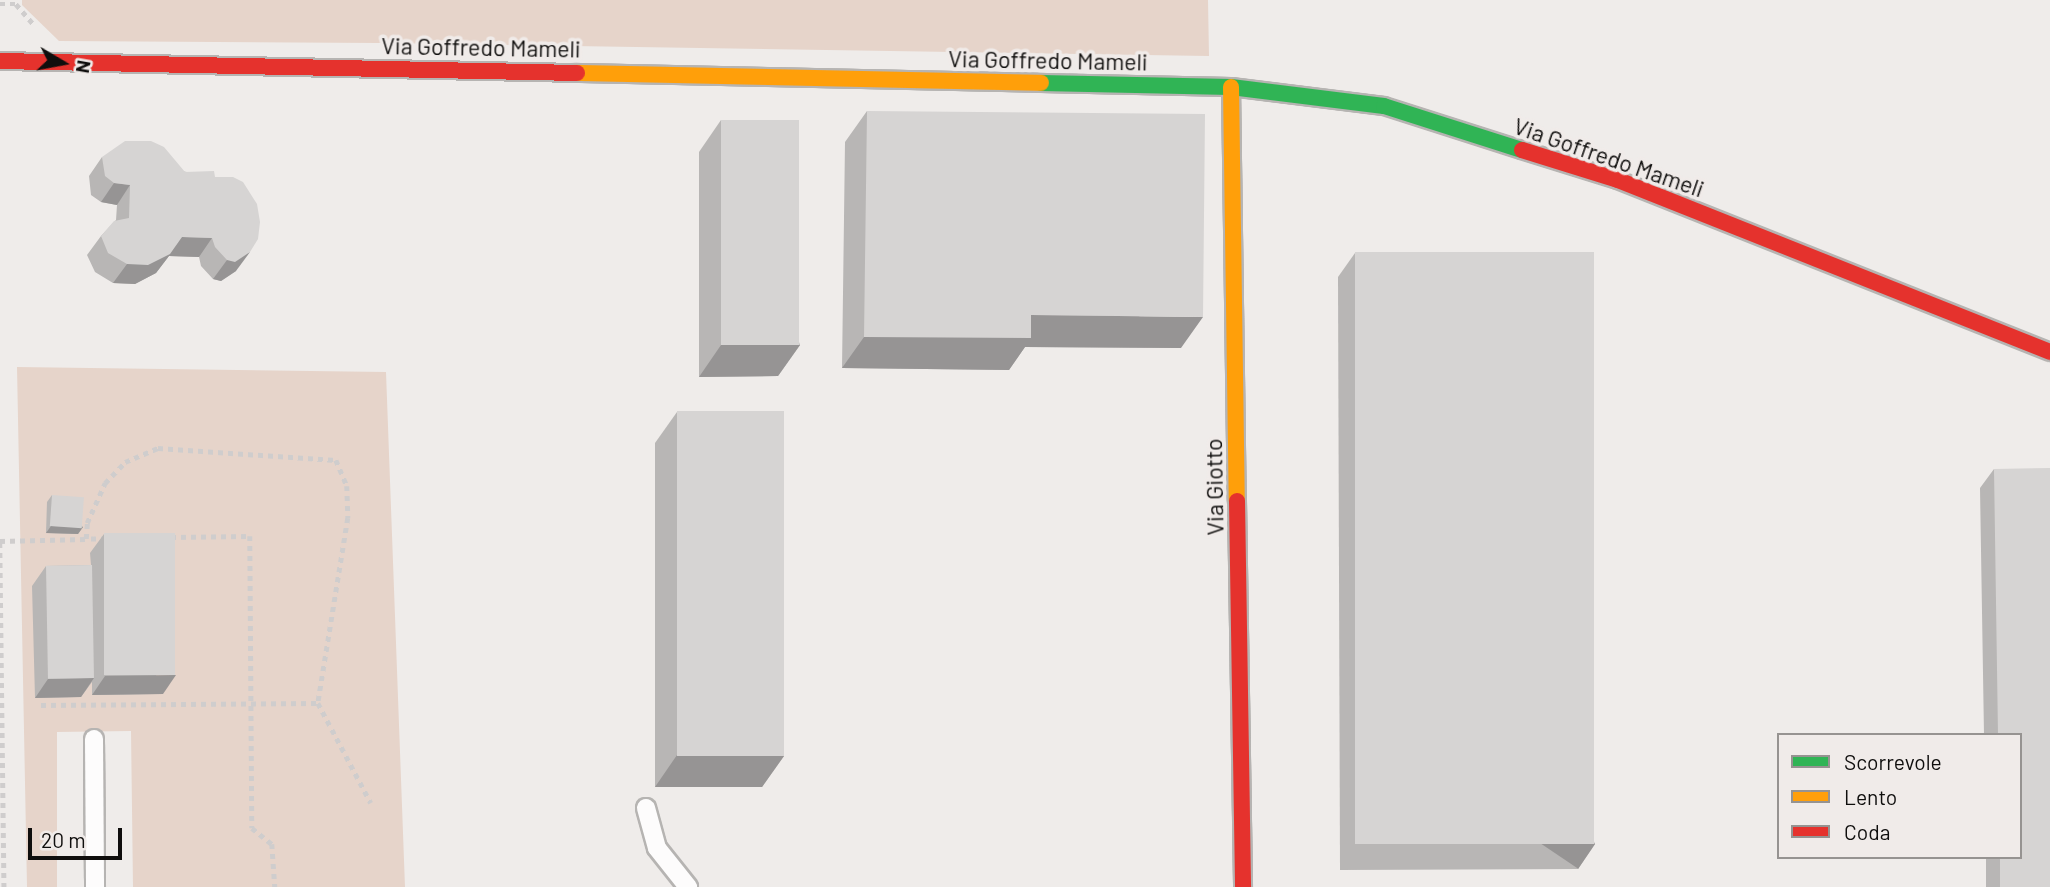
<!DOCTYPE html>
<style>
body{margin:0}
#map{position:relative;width:2050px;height:887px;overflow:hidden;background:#efecea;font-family:Barlow,sans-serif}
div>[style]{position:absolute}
.green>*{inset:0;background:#e6d4ca}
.path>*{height:4.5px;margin-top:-2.25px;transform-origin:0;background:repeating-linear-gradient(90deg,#cfcdcd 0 5px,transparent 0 10px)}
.roads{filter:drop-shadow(2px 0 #b6b4b2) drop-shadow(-2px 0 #b6b4b2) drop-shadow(0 2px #b6b4b2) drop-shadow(0 -2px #b6b4b2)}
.lane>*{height:18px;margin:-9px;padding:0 9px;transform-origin:9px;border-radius:9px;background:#fdfcfc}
.fast>*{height:16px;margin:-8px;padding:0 8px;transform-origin:8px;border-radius:8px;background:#30b455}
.slow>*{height:16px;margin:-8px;padding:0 8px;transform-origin:8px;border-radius:8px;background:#ff9f0a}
.jam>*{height:16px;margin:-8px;padding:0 8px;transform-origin:8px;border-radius:8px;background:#e5322d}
.wall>*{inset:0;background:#b8b6b5}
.shaded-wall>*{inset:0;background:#969494;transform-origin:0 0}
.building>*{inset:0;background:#d6d4d3;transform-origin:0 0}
span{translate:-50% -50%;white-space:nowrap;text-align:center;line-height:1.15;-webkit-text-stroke:7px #f0ebe9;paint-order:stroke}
.street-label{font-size:23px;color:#0f0e0d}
.legend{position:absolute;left:1777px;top:733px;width:245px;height:126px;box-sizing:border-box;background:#f0ebe9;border:2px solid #969391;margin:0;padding:9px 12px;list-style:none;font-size:21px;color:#0f0e0d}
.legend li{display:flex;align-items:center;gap:14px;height:35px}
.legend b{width:35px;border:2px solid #969391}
.north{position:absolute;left:28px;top:28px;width:70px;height:70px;-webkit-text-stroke:5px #f0ebe9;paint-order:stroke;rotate:100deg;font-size:19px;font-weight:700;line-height:28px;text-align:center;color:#0f0e0d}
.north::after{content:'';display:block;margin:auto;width:24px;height:32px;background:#0f0e0d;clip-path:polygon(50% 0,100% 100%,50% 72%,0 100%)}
.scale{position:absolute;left:28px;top:828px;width:94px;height:32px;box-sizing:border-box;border:4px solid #0f0e0d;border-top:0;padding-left:9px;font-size:21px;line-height:24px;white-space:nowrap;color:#0f0e0d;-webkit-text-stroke:5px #f0ebe9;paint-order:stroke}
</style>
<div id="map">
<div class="green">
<div style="clip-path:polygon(22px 0,1208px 0,1209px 56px,378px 43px,59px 41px,22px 5px)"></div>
<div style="clip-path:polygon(17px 367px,386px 372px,405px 887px,133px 887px,131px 731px,57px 732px,57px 887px,27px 887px)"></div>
</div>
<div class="path">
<div style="left:0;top:4px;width:16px"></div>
<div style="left:16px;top:4px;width:29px;rotate:49deg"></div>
<div style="left:171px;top:537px;width:79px;rotate:-0.7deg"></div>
<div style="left:250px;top:536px;width:292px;rotate:89.6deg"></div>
<div style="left:252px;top:828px;width:26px;rotate:39deg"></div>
<div style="left:272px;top:844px;width:43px;rotate:86deg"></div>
<div style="left:106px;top:539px;width:20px;rotate:180deg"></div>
<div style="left:86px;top:539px;width:16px;rotate:-86deg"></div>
<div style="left:87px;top:523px;width:44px;rotate:-65.8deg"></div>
<div style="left:105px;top:483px;width:29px;rotate:-46deg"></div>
<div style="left:125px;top:462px;width:36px;rotate:-23deg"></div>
<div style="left:158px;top:448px;width:178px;rotate:3.9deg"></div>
<div style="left:336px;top:460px;width:28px;rotate:67deg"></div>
<div style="left:347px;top:486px;width:32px;rotate:88deg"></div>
<div style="left:348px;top:518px;width:187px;rotate:99.2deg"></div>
<div style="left:318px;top:703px;width:113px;rotate:62.1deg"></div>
<div style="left:0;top:541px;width:86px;rotate:-1.3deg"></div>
<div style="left:0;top:543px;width:344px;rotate:89.3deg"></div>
<div style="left:41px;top:705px;width:277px;rotate:-0.4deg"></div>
</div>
<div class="roads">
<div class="lane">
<div style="left:94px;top:739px;width:148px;rotate:89.6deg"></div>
<div style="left:646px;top:808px;width:41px;rotate:74.6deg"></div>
<div style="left:657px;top:848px;width:50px;rotate:51.5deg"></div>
</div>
<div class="fast">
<div style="left:1041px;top:83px;width:190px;rotate:1.2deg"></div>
<div style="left:1231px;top:87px;width:154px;rotate:7.1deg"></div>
<div style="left:1384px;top:106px;width:145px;rotate:17.7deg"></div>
</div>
<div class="slow">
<div style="left:577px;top:73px;width:464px;rotate:1.2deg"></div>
<div style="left:1231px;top:87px;width:414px;rotate:89.2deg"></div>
</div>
<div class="jam">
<div style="left:0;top:61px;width:577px;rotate:1.19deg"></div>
<div style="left:1522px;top:150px;width:101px;rotate:17.4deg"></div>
<div style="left:1618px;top:180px;width:465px;rotate:21.7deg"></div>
<div style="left:1237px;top:501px;width:386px;rotate:89.1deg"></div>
</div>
</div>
<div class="wall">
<div style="clip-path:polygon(867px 111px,1181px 348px,1025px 347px,1009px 370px,842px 368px,845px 142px)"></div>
<div style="clip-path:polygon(721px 120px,800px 345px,778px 376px,699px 377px,699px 152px)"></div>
<div style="clip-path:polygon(102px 157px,215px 177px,236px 271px,221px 281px,213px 279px,201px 266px,199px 257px,169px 256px,156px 273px,135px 284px,113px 283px,95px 272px,87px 255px,101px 236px,116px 220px,117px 205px,101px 202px,91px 195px,89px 176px)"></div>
<div style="clip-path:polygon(1355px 253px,1595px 844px,1578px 869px,1340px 870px,1338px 277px)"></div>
<div style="clip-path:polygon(677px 412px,784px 756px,762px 787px,655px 787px,655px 443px)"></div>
<div style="clip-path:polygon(1994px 469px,2050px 887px,1986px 887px,1986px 857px,2020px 857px,2020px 735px,1984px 735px,1980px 488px)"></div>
<div style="clip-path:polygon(52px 495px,83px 527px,78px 534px,46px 533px,47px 502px)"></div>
<div style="clip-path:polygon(104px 534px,163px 694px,92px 695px,92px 682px,81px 697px,35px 698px,32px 586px,46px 566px,91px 565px,90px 553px)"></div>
</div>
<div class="shaded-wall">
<div style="clip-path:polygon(114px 183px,130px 185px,117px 205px,101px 202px)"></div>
<div style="clip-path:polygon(182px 237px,212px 238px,199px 257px,169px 256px,156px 273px,135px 284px,113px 283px,127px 264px)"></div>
<div style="clip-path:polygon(250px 252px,236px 271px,221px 281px,213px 279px,227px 260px)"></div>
<div style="clip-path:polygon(1031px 315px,1203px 317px,1181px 348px,1025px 347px,1009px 370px,842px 368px,864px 337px)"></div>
<div style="clip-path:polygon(721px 345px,800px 345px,778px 376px,699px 377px)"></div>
<div style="clip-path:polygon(51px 526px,83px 527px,78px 534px,46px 533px)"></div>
<div style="clip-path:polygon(176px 675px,163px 694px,92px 695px,105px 676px)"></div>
<div style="clip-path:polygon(94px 678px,81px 697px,35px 698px,48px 679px)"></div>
<div style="clip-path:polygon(677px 755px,784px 756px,762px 787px,655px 787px)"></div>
<div style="left:1595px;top:844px;width:30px;height:238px;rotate:124deg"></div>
</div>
<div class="building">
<div style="clip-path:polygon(867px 111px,1205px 114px,1203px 317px,1031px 315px,1031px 338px,864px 337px)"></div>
<div style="left:721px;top:120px;width:78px;height:225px"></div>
<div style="clip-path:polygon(125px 141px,151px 141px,164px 147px,185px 172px,214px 171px,215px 177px,233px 177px,243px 182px,257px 204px,260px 222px,258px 239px,250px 252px,235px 262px,227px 260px,215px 247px,212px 238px,182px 237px,170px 254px,148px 265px,127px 264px,108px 253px,101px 236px,114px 221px,129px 218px,130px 185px,114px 183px,105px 176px,102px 157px)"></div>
<div style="left:1594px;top:252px;width:592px;height:239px;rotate:90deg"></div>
<div style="left:784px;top:411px;width:345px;height:107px;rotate:90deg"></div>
<div style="clip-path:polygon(2050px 468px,2050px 887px,2000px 887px,2000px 857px,2020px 857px,2020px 735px,1998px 735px,1994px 469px)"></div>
<div style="left:52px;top:495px;width:32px;height:31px;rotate:4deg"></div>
<div style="left:175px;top:533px;width:142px;height:71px;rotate:90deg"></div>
<div style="left:92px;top:565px;width:113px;height:46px;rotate:89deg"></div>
</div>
<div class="street-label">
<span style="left:481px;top:47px;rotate:1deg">Via Goffredo Mameli</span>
<span style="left:1048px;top:60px;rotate:1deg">Via Goffredo Mameli</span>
<span style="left:1609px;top:157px;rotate:19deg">Via Goffredo Mameli</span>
<span style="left:1214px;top:487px;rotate:-91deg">Via Giotto</span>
</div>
<ul class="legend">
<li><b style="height:9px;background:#30b455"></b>Scorrevole</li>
<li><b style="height:9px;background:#ff9f0a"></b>Lento</li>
<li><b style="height:9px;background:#e5322d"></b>Coda</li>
</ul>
<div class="north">N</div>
<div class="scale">20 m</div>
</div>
